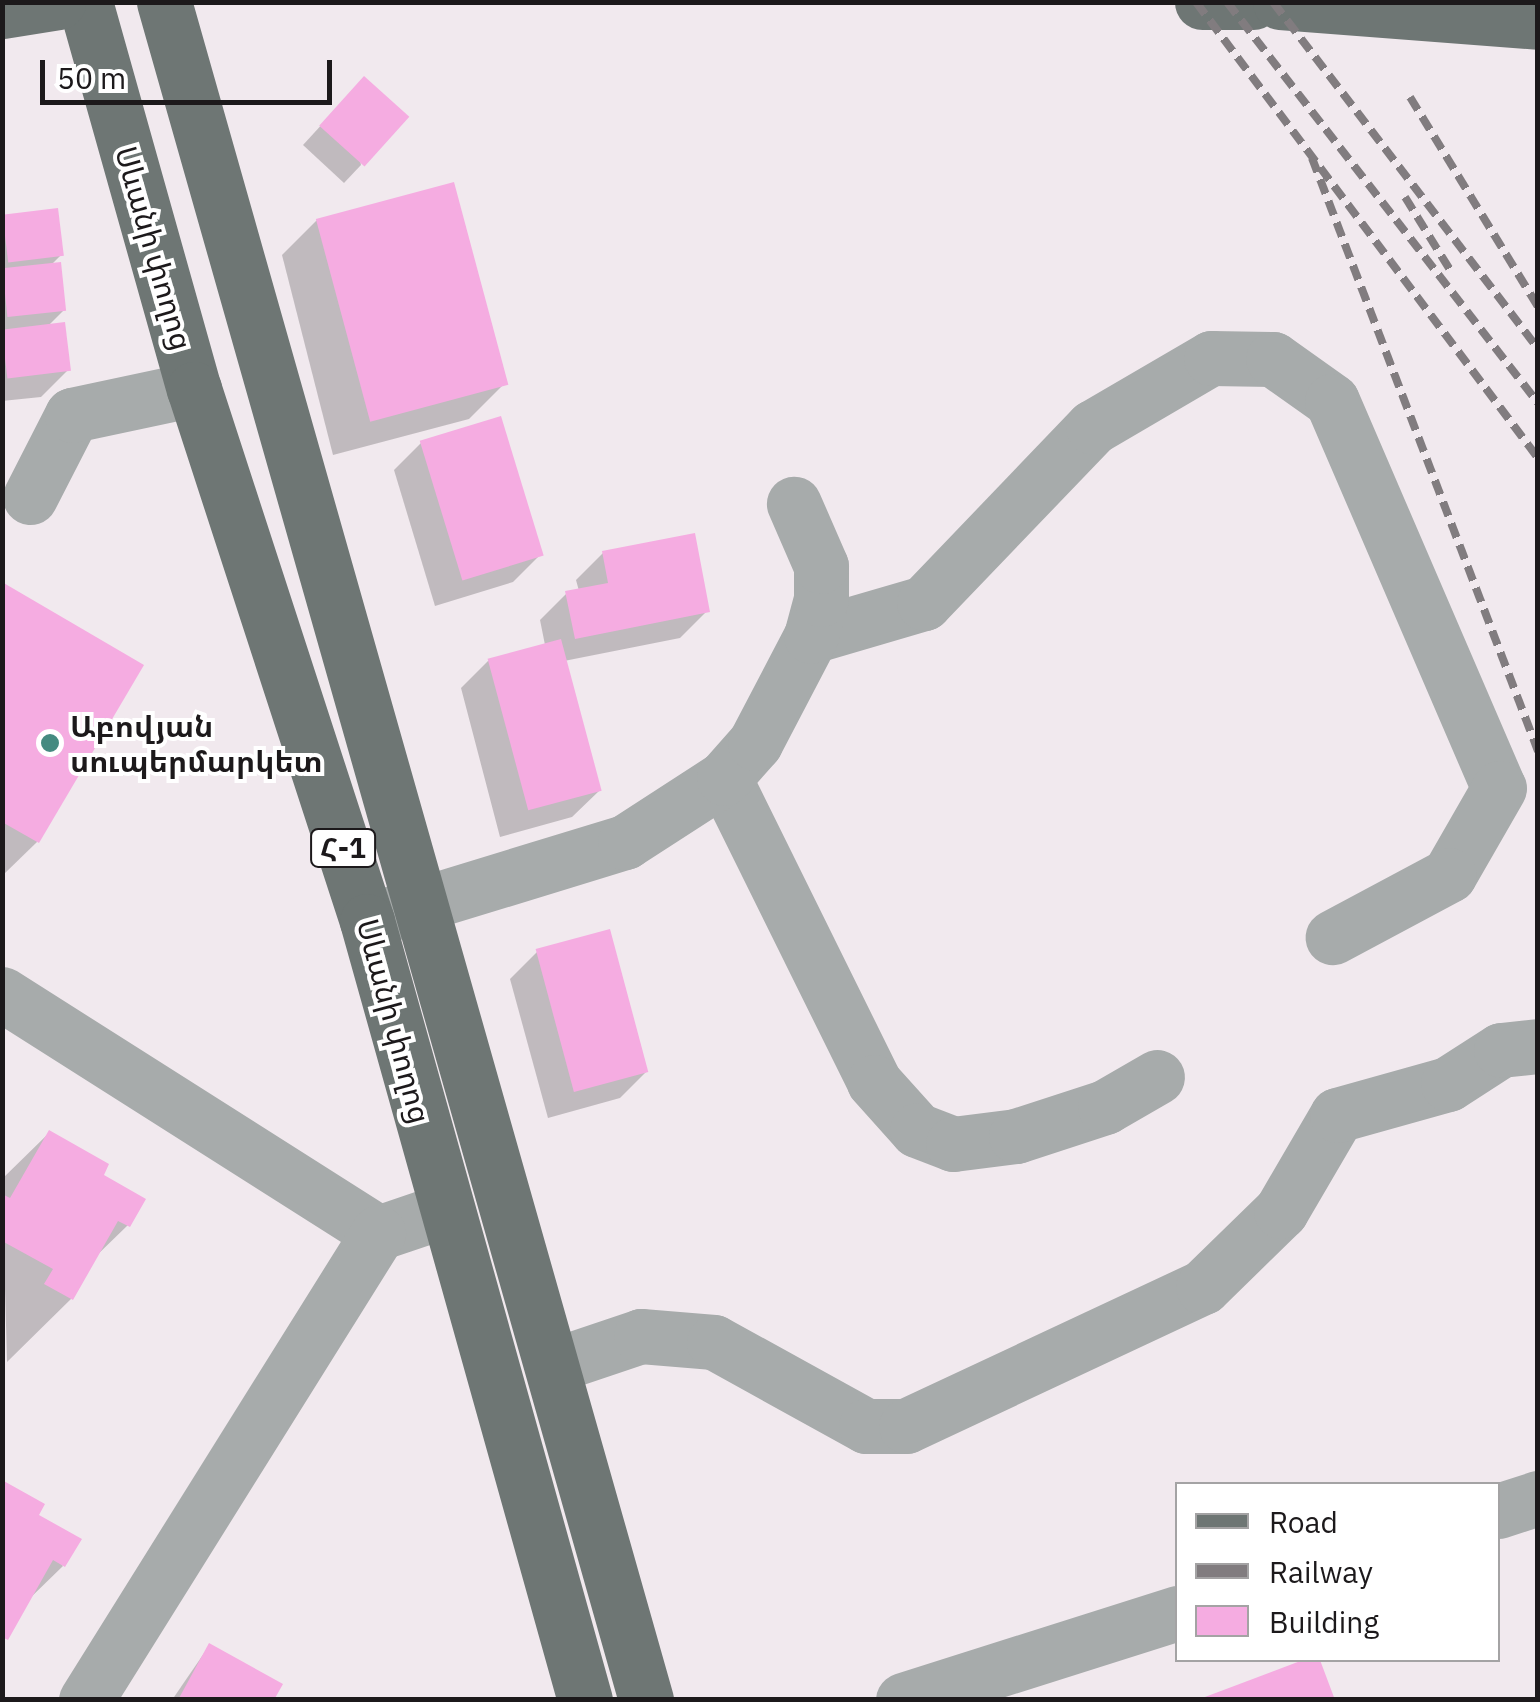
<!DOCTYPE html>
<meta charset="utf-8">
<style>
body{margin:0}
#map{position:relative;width:1540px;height:1702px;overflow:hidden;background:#f1e9ee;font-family:"IBM Plex Sans","Noto Sans Armenian",sans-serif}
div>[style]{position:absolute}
.shadow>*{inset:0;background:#0003}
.building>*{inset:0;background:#f5ace1;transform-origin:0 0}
.minor>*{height:55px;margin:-27.5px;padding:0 27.5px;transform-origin:27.5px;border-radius:27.5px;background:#a7abab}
.major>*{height:55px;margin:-27.5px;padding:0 27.5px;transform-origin:27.5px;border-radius:27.5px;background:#6e7674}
.rail>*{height:8px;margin-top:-4px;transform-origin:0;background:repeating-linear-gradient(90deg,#817c7f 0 15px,transparent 0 23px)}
.dots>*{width:28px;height:28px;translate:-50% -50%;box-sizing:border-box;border:5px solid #fff;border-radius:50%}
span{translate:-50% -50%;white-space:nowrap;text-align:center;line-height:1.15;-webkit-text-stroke:8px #fff;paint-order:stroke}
.shield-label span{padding:2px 8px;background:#fff;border:2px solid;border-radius:8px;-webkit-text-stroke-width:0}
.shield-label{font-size:28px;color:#1c191b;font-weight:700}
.street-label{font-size:30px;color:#1c191b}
.poi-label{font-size:30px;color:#1c191b;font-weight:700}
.left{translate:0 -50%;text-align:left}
.frame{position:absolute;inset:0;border:5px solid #1c191b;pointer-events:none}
.legend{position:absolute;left:1175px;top:1482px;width:325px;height:180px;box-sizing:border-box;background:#fff;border:2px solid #a4a3a4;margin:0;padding:12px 18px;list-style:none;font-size:30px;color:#1c191b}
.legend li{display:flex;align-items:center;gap:20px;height:50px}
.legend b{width:50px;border:2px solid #a4a3a4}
.scale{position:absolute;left:40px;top:60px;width:292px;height:45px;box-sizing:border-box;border:5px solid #1c191b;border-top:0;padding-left:12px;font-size:30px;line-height:35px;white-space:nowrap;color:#1c191b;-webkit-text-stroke:8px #fff;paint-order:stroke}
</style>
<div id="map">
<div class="shadow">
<div style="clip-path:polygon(347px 97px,361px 165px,344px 183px,303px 145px)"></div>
<div style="clip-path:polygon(2px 217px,61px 255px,50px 266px,64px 310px,47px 327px,68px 370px,41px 397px,2px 401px)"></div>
<div style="clip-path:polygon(317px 220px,504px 384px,469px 419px,333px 455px,282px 255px)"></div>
<div style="clip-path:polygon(421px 443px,540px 555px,513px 582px,435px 606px,394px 470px)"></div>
<div style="clip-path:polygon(603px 553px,707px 611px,680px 638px,564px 661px,599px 791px,572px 817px,500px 837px,461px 688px,488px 661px,545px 645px,540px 620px,567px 593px,579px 591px,576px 580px)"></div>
<div style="clip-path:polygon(2px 585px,37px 842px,2px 876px)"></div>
<div style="clip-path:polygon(537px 952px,647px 1071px,620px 1098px,548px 1118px,510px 979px)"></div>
<div style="clip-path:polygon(49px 1133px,128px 1225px,92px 1260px,71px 1299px,7px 1362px,2px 1179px)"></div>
<div style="clip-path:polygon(2px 1483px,63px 1566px,26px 1602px,2px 1642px)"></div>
<div style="clip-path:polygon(209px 1646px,271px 1700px,172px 1700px)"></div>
</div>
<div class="building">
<div style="left:364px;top:76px;width:61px;height:67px;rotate:42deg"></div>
<div style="left:454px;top:182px;width:210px;height:143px;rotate:75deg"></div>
<div style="left:58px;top:208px;width:48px;height:56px;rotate:83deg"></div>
<div style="left:61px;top:262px;width:49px;height:59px;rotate:84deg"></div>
<div style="left:65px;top:322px;width:49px;height:64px;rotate:83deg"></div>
<div style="left:501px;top:416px;width:146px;height:85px;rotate:73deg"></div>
<div style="clip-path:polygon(695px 533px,710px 612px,575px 639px,565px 591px,608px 583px,602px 551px)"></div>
<div style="clip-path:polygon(2px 582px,144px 665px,39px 843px,2px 822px)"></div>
<div style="left:561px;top:639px;width:157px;height:76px;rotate:75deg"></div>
<div style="left:610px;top:929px;width:148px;height:77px;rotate:75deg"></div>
<div style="clip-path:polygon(49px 1130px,109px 1164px,104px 1175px,146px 1199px,130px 1227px,118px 1221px,73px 1300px,44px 1284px,53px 1269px,2px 1241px,2px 1194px,10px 1198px)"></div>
<div style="clip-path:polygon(2px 1480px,45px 1504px,39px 1515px,82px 1539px,65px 1567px,53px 1560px,8px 1640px,2px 1637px)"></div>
<div style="clip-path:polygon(209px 1643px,283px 1684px,274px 1700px,178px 1700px)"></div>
<div style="clip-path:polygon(1303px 1660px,1320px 1660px,1335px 1700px,1197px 1700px)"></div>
</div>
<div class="minor">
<div style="left:30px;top:497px;width:92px;rotate:-62.9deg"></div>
<div style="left:72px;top:415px;width:125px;rotate:-12deg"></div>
<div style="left:811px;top:636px;width:118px;rotate:-16.3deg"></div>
<div style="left:924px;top:603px;width:244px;rotate:-46.2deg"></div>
<div style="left:1093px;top:427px;width:137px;rotate:-30.3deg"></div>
<div style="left:1211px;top:358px;width:62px;rotate:0.9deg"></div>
<div style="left:1273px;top:359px;width:72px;rotate:35.4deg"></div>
<div style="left:1332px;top:401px;width:421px;rotate:66.7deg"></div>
<div style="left:1499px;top:788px;width:100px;rotate:119.9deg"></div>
<div style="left:1449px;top:875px;width:132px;rotate:151.9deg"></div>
<div style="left:724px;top:778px;width:339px;rotate:63.7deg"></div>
<div style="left:874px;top:1082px;width:64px;rotate:48.1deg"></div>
<div style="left:917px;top:1130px;width:39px;rotate:21deg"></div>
<div style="left:953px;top:1144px;width:64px;rotate:-7.2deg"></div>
<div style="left:1016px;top:1136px;width:94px;rotate:-18deg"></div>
<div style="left:1105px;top:1107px;width:60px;rotate:-30deg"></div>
<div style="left:373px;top:919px;width:264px;rotate:-17deg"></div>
<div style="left:625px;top:842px;width:118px;rotate:-32.9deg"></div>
<div style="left:724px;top:778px;width:47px;rotate:-48.5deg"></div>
<div style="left:755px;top:743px;width:121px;rotate:-62.4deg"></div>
<div style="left:811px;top:636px;width:38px;rotate:-75deg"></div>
<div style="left:821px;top:599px;width:33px;rotate:-90deg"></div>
<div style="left:821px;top:566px;width:68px;rotate:-113.5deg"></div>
<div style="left:2px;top:994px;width:446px;rotate:32.4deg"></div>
<div style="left:378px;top:1233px;width:72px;rotate:-18.7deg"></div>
<div style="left:552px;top:1366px;width:94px;rotate:-18.6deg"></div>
<div style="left:641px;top:1336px;width:73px;rotate:4.7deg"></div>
<div style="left:714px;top:1342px;width:174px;rotate:28.9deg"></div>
<div style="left:866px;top:1426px;width:40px"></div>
<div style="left:906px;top:1426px;width:328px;rotate:-25.1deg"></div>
<div style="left:1203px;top:1287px;width:109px;rotate:-44.3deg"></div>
<div style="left:1281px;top:1211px;width:111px;rotate:-59.7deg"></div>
<div style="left:1337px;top:1115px;width:115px;rotate:-15.6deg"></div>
<div style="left:1448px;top:1084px;width:63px;rotate:-32.7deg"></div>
<div style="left:1501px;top:1050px;width:37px;rotate:-6deg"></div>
<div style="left:1498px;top:1511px;width:42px;rotate:-18deg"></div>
<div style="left:86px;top:1700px;width:551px;rotate:-57.98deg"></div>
<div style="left:903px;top:1700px;width:288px;rotate:-17.6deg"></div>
</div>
<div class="major">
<div style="left:85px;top:2px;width:402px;rotate:74.3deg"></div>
<div style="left:194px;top:389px;width:559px;rotate:71.99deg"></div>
<div style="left:367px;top:921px;width:809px;rotate:74.37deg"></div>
<div style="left:164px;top:2px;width:1765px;rotate:74.15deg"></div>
<div style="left:1202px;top:2px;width:51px"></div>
<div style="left:1280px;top:2px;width:259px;rotate:4.4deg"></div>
<div style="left:2px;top:11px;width:57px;rotate:-9.1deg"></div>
</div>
<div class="rail">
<div style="left:1196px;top:2px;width:570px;rotate:53.13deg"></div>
<div style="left:1227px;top:2px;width:507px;rotate:52.2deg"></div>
<div style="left:1273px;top:2px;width:436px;rotate:52.6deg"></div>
<div style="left:1410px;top:97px;width:246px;rotate:58.6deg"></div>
<div style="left:1312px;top:158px;width:635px;rotate:69.14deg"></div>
<div style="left:1405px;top:197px;width:89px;rotate:58.3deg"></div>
</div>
<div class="dots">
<div style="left:50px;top:743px;background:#458a80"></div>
</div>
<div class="shield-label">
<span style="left:343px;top:848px">Հ-1</span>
</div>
<div class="street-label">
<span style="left:154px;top:248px;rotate:74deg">Սևանի փողոց</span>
<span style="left:394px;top:1021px;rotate:75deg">Սևանի փողոց</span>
</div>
<div class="poi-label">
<span class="left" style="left:70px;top:743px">Աբովյան<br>սուպերմարկետ</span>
</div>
<div class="frame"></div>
<ul class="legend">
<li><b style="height:12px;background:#6e7674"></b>Road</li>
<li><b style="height:12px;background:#817c7f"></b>Railway</li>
<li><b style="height:28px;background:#f5ace1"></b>Building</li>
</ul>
<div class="scale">50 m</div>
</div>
